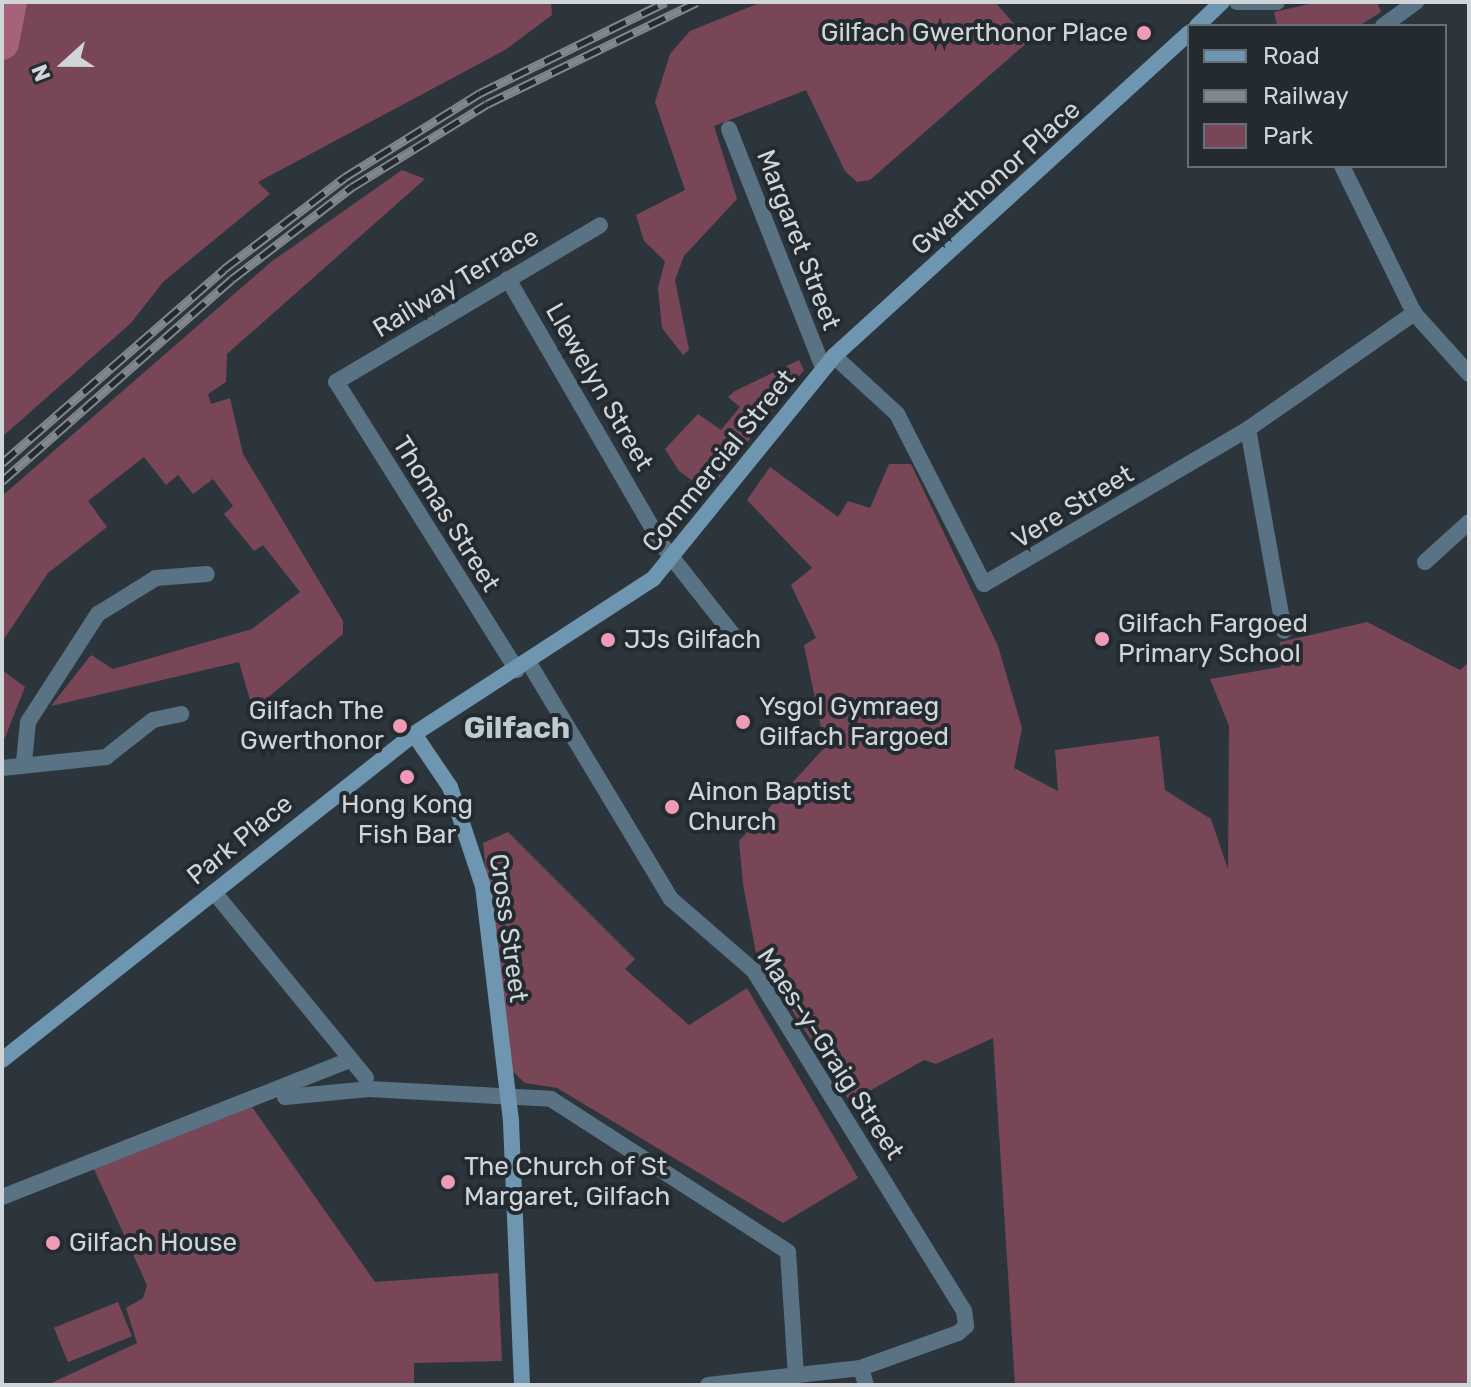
<!DOCTYPE html>
<style>
body{margin:0}
#map{position:relative;width:1471px;height:1387px;overflow:hidden;background:#2c353c;font-family:Rubik,sans-serif}
div>[style]{position:absolute}
.green>*{inset:0;background:#794658;transform-origin:0 0}
.river>*{height:34px;margin:-17px;padding:0 17px;transform-origin:17px;border-radius:17px;background:#a46379}
.street>*{height:16px;margin:-8px;padding:0 8px;transform-origin:8px;border-radius:8px;background:#5a7384}
.secondary>*{height:16px;margin:-8px;padding:0 8px;transform-origin:8px;border-radius:8px;background:#6e96b0}
.rail>*{height:9px;margin-top:-4.5px;transform-origin:0;background:repeating-linear-gradient(90deg,#232b31 0 18px,#82888e 0 36px);box-sizing:border-box;border-block:2px solid #82888e}
.dots>*{width:22px;height:22px;translate:-50% -50%;box-sizing:border-box;border:4px solid #232b31;border-radius:50%}
span{translate:-50% -50%;white-space:nowrap;text-align:center;line-height:1.15;-webkit-text-stroke:8px #232b31;paint-order:stroke}
.poi-label{font-size:26px;color:#d0d5d9}
.right{translate:-100% -50%;text-align:right}
.left{translate:0 -50%;text-align:left}
.street-label{font-size:26px;color:#d0d5d9}
.quarter-label{font-size:30px;color:#bfcbd2;font-weight:700}
.frame{position:absolute;inset:0;border:4px solid #d0d5d9;pointer-events:none}
.legend{position:absolute;left:1187px;top:24px;width:260px;height:144px;box-sizing:border-box;background:#232b31;border:2px solid #686f74;margin:0;padding:10px 14px;list-style:none;font-size:24px;color:#d0d5d9}
.legend li{display:flex;align-items:center;gap:16px;height:40px}
.legend b{width:40px;border:2px solid #686f74}
.north{position:absolute;left:24px;top:24px;width:80px;height:80px;-webkit-text-stroke:6px #232b31;paint-order:stroke;rotate:249deg;font-size:22px;font-weight:700;line-height:32px;text-align:center;color:#d0d5d9}
.north::after{content:'';display:block;margin:auto;width:28px;height:36px;background:#d0d5d9;clip-path:polygon(50% 0,100% 100%,50% 72%,0 100%)}
</style>
<div id="map">
<div class="green">
<div style="clip-path:polygon(2px 2px,551px 2px,552px 15px,505px 50px,258px 182px,270px 194px,163px 282px,131px 323px,2px 437px)"></div>
<div style="clip-path:polygon(762px 2px,995px 2px,1029px 41px,870px 180px,857px 182px,845px 171px,806px 90px,714px 126px,737px 199px,684px 256px,675px 280px,689px 350px,683px 355px,662px 328px,658px 288px,665px 261px,644px 241px,636px 215px,685px 190px,655px 102px,670px 54px,690px 31px)"></div>
<div style="clip-path:polygon(1318px 2px,1377px 2px,1381px 12px,1359px 26px,1277px 26px,1274px 12px)"></div>
<div style="clip-path:polygon(402px 170px,425px 179px,227px 354px,226px 382px,208px 394px,211px 404px,230px 398px,243px 454px,343px 621px,343px 634px,253px 710px,239px 662px,51px 706px,91px 655px,113px 669px,252px 629px,300px 592px,263px 545px,254px 551px,224px 514px,233px 506px,213px 479px,193px 494px,178px 475px,166px 485px,144px 457px,88px 501px,107px 527px,48px 573px,2px 642px,2px 496px,271px 262px)"></div>
<div style="clip-path:polygon(799px 360px,804px 370px,708px 492px,679px 471px,665px 449px,698px 414px,721px 430px,740px 407px,728px 397px,735px 391px)"></div>
<div style="clip-path:polygon(889px 464px,911px 464px,998px 646px,1022px 728px,1014px 768px,1058px 791px,1055px 750px,1159px 736px,1165px 790px,1211px 819px,1228px 869px,1229px 726px,1210px 679px,1281px 667px,1280px 642px,1367px 622px,1460px 670px,1469px 662px,1469px 1385px,1015px 1385px,993px 1038px,936px 1064px,924px 1060px,850px 1102px,756px 953px,743px 884px,739px 841px,825px 747px,804px 645px,816px 638px,791px 585px,812px 568px,747px 500px,770px 467px,838px 517px,848px 501px,870px 508px)"></div>
<div style="clip-path:polygon(2px 670px,25px 687px,2px 745px)"></div>
<div style="clip-path:polygon(508px 832px,635px 959px,625px 969px,689px 1025px,747px 988px,858px 1178px,783px 1223px,557px 1088px,525px 1083px,508px 1067px,483px 843px)"></div>
<div style="clip-path:polygon(252px 1107px,375px 1282px,498px 1273px,502px 1361px,414px 1363px,414px 1385px,47px 1385px,137px 1343px,126px 1308px,143px 1298px,147px 1285px,94px 1169px)"></div>
<div style="left:118px;top:1302px;width:37px;height:69px;rotate:68deg"></div>
</div>
<div class="river">
<div style="left:2px;top:43px;width:42px;rotate:-79deg"></div>
</div>
<div class="street">
<div style="left:1237px;top:2px;width:40px"></div>
<div style="left:1383px;top:26px;width:41px;rotate:-36deg"></div>
<div style="left:729px;top:129px;width:257px;rotate:68.5deg"></div>
<div style="left:1342px;top:166px;width:164px;rotate:63.9deg"></div>
<div style="left:1414px;top:313px;width:82px;rotate:48deg"></div>
<div style="left:508px;top:279px;width:307px;rotate:59.9deg"></div>
<div style="left:662px;top:545px;width:115px;rotate:51.7deg"></div>
<div style="left:834px;top:356px;width:86px;rotate:42.6deg"></div>
<div style="left:897px;top:414px;width:191px;rotate:62.9deg"></div>
<div style="left:984px;top:584px;width:306px;rotate:-30.4deg"></div>
<div style="left:1248px;top:429px;width:203px;rotate:-34.9deg"></div>
<div style="left:1248px;top:429px;width:205px;rotate:79.9deg"></div>
<div style="left:1425px;top:562px;width:59px;rotate:-42.3deg"></div>
<div style="left:529px;top:663px;width:275px;rotate:59deg"></div>
<div style="left:671px;top:899px;width:110px;rotate:40.9deg"></div>
<div style="left:754px;top:971px;width:400px;rotate:58.3deg"></div>
<div style="left:964px;top:1311px;width:15px;rotate:82deg"></div>
<div style="left:966px;top:1326px;width:11px;rotate:139deg"></div>
<div style="left:958px;top:1333px;width:103px;rotate:160.2deg"></div>
<div style="left:861px;top:1368px;width:154px;rotate:173.7deg"></div>
<div style="left:517px;top:670px;width:340px;rotate:-122.1deg"></div>
<div style="left:336px;top:382px;width:307px;rotate:-30.7deg"></div>
<div style="left:24px;top:762px;width:40px;rotate:-84.3deg"></div>
<div style="left:28px;top:722px;width:129px;rotate:-57.1deg"></div>
<div style="left:98px;top:614px;width:68px;rotate:-31.8deg"></div>
<div style="left:156px;top:578px;width:51px;rotate:-4.5deg"></div>
<div style="left:2px;top:768px;width:105px;rotate:-6deg"></div>
<div style="left:106px;top:757px;width:60px;rotate:-38.2deg"></div>
<div style="left:153px;top:720px;width:29px;rotate:-12deg"></div>
<div style="left:214px;top:892px;width:240px;rotate:50.7deg"></div>
<div style="left:285px;top:1097px;width:84px;rotate:-5.4deg"></div>
<div style="left:369px;top:1089px;width:182px;rotate:3.1deg"></div>
<div style="left:551px;top:1099px;width:282px;rotate:32.8deg"></div>
<div style="left:788px;top:1252px;width:124px;rotate:86.3deg"></div>
<div style="left:2px;top:1197px;width:371px;rotate:-21.5deg"></div>
<div style="left:861px;top:1368px;width:18px;rotate:74deg"></div>
</div>
<div class="secondary">
<div style="left:1197px;top:26px;width:35px;rotate:-44deg"></div>
<div style="left:414px;top:734px;width:64px;rotate:55.8deg"></div>
<div style="left:450px;top:787px;width:104px;rotate:71.6deg"></div>
<div style="left:483px;top:886px;width:238px;rotate:83.2deg"></div>
<div style="left:511px;top:1122px;width:263px;rotate:87.6deg"></div>
<div style="left:2px;top:1060px;width:525px;rotate:-38.35deg"></div>
<div style="left:414px;top:734px;width:285px;rotate:-33deg"></div>
<div style="left:653px;top:579px;width:287px;rotate:-50.9deg"></div>
<div style="left:834px;top:356px;width:480px;rotate:-42.3deg"></div>
</div>
<div class="rail">
<div style="left:2px;top:463px;width:295px;rotate:-41.1deg"></div>
<div style="left:224px;top:269px;width:152px;rotate:-37.2deg"></div>
<div style="left:345px;top:177px;width:159px;rotate:-31.9deg"></div>
<div style="left:480px;top:93px;width:207px;rotate:-26.1deg"></div>
<div style="left:2px;top:481px;width:306px;rotate:-41.3deg"></div>
<div style="left:232px;top:279px;width:151px;rotate:-37.5deg"></div>
<div style="left:352px;top:187px;width:158px;rotate:-31.6deg"></div>
<div style="left:487px;top:104px;width:233px;rotate:-25.9deg"></div>
</div>
<div class="dots">
<div style="left:1144px;top:33px;background:#f09ab6"></div>
<div style="left:1102px;top:639px;background:#f09ab6"></div>
<div style="left:608px;top:640px;background:#f09ab6"></div>
<div style="left:743px;top:722px;background:#f09ab6"></div>
<div style="left:400px;top:726px;background:#f09ab6"></div>
<div style="left:407px;top:777px;background:#f09ab6"></div>
<div style="left:672px;top:807px;background:#f09ab6"></div>
<div style="left:448px;top:1182px;background:#f09ab6"></div>
<div style="left:53px;top:1243px;background:#f09ab6"></div>
</div>
<div class="poi-label">
<span class="right" style="left:1128px;top:33px">Gilfach Gwerthonor Place</span>
<span class="left" style="left:1118px;top:639px">Gilfach Fargoed<br>Primary School</span>
<span class="left" style="left:624px;top:640px">JJs Gilfach</span>
<span class="left" style="left:759px;top:722px">Ysgol Gymraeg<br>Gilfach Fargoed</span>
<span class="right" style="left:384px;top:726px">Gilfach The<br>Gwerthonor</span>
<span class="left" style="left:688px;top:807px">Ainon Baptist<br>Church</span>
<span style="left:407px;top:820px">Hong Kong<br>Fish Bar</span>
<span class="left" style="left:464px;top:1182px">The Church of St<br>Margaret, Gilfach</span>
<span class="left" style="left:69px;top:1243px">Gilfach House</span>
</div>
<div class="street-label">
<span style="left:996px;top:178px;rotate:-42deg">Gwerthonor Place</span>
<span style="left:798px;top:240px;rotate:69deg">Margaret Street</span>
<span style="left:456px;top:283px;rotate:-31deg">Railway Terrace</span>
<span style="left:599px;top:387px;rotate:60deg">Llewelyn Street</span>
<span style="left:719px;top:461px;rotate:-51deg">Commercial Street</span>
<span style="left:1073px;top:507px;rotate:-31deg">Vere Street</span>
<span style="left:446px;top:514px;rotate:58deg">Thomas Street</span>
<span style="left:240px;top:840px;rotate:-39deg">Park Place</span>
<span style="left:508px;top:928px;rotate:82deg">Cross Street</span>
<span style="left:830px;top:1054px;rotate:57deg">Maes-y-Graig Street</span>
</div>
<div class="quarter-label">
<span style="left:517px;top:728px">Gilfach</span>
</div>
<div class="frame"></div>
<ul class="legend">
<li><b style="height:10px;background:#6e96b0"></b>Road</li>
<li><b style="height:10px;background:#82888e"></b>Railway</li>
<li><b style="height:22px;background:#794658"></b>Park</li>
</ul>
<div class="north">N</div>
</div>
